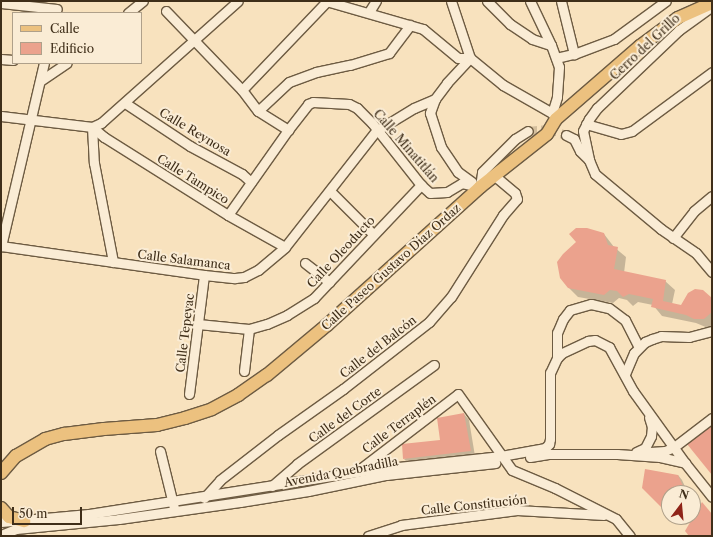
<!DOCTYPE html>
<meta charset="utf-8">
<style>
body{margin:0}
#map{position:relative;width:713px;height:537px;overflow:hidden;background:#f8e2be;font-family:"Libre Caslon Text",serif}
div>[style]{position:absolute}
.shadow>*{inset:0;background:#0003}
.building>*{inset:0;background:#eba28d}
.minor-tunnel>*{height:9px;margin-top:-4.5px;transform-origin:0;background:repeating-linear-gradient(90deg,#d3be9d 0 9px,transparent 0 13.5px)}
.roads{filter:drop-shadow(1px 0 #6d5b42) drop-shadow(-1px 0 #6d5b42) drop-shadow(0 1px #6d5b42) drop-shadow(0 -1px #6d5b42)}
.minor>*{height:9px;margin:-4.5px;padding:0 4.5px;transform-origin:4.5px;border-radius:4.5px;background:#faecd5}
.major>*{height:12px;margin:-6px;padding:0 6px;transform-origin:6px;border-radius:6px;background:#ecc17f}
span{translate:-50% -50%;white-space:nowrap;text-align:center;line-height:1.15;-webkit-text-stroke:4px #faecd5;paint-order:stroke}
.street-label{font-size:12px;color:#3f2e19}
.frame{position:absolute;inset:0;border:2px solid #3f2e19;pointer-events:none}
.legend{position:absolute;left:12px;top:12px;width:130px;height:52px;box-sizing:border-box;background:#faecd5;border:1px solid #afa08a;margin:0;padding:5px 7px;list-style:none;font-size:12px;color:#3f2e19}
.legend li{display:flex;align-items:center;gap:8px;height:20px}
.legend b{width:20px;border:1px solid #afa08a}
.north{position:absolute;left:661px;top:485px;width:40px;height:40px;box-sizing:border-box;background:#faecd5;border:1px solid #afa08a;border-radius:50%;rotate:16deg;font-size:11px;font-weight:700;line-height:16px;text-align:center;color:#3f2e19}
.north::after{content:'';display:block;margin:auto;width:14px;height:18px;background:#8f2418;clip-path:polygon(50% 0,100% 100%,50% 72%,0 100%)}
.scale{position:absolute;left:12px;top:507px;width:70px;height:18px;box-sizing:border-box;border:2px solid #3f2e19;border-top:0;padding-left:5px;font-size:12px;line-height:14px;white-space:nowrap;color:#3f2e19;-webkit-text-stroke:3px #faecd5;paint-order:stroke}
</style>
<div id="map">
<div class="shadow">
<div style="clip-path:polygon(604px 234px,614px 247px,626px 257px,624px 273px,665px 281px,675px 290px,672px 304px,682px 306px,712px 299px,712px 327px,708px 328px,696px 323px,662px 316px,653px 305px,638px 302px,633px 306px,627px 300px,619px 298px,613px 303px,578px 297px,569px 288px,578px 242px)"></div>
<div style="clip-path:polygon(464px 414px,469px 420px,475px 456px,409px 464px,404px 459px,441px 441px)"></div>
<div style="clip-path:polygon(678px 475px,682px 480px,687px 491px,687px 493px,669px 493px,669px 514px,643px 488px)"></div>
<div style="clip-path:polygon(672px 517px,679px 517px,677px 522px)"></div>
</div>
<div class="building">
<div style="clip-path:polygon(576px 228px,587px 228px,604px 233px,608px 245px,618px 247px,614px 269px,666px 280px,663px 301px,681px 305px,688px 293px,695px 289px,703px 290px,712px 298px,712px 312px,704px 319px,694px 319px,686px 315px,651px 307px,653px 299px,629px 294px,623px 297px,617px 291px,610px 290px,604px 295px,568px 288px,560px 278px,557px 262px,563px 254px,576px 242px,569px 234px)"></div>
<div style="clip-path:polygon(464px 413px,471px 451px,403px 459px,402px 444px,440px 440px,437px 418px)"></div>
<div style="clip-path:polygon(712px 426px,712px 475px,687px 444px)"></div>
<div style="clip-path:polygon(645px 469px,678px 475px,683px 486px,681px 493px,669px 493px,669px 515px,642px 488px)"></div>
<div style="clip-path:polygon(702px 502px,712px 514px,712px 536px,689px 536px,685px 531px)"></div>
</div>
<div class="minor-tunnel">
<div style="left:528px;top:131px;width:20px;rotate:-6deg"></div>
<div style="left:548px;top:129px;width:19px;rotate:18deg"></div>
</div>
<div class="roads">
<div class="minor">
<div style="left:326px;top:1px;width:101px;rotate:16.1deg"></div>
<div style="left:423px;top:29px;width:45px;rotate:39.6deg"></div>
<div style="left:458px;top:58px;width:12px"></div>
<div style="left:470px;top:58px;width:43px;rotate:39.3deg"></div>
<div style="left:503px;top:85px;width:56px;rotate:29.7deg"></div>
<div style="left:552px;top:113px;width:7px;rotate:56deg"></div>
<div style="left:451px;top:1px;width:60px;rotate:71.6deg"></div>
<div style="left:487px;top:1px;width:33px;rotate:45deg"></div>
<div style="left:510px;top:24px;width:27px;rotate:34deg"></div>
<div style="left:532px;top:39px;width:20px;rotate:18deg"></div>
<div style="left:530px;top:1px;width:49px;rotate:64.5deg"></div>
<div style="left:551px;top:45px;width:23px;rotate:70deg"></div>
<div style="left:559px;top:67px;width:30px;rotate:94deg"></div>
<div style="left:557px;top:97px;width:17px;rotate:107deg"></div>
<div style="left:561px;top:1px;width:55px;rotate:76.2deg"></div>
<div style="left:1px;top:3px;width:56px;rotate:6.1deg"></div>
<div style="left:708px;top:9px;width:36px;rotate:144deg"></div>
<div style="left:679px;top:30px;width:113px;rotate:136.4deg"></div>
<div style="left:597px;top:108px;width:14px;rotate:126deg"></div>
<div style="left:589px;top:119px;width:13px;rotate:117deg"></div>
<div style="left:583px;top:131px;width:30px;rotate:78deg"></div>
<div style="left:589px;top:160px;width:15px;rotate:67deg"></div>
<div style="left:595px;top:174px;width:86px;rotate:39.8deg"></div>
<div style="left:661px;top:229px;width:42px;rotate:34.4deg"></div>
<div style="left:696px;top:253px;width:25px;rotate:50deg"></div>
<div style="left:166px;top:11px;width:110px;rotate:46.1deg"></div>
<div style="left:242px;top:90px;width:26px;rotate:53deg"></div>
<div style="left:258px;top:111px;width:36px;rotate:32deg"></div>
<div style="left:369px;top:12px;width:13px;rotate:-58deg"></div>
<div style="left:128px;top:13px;width:19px;rotate:-39deg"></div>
<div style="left:470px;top:58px;width:34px;rotate:133deg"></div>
<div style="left:447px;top:83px;width:20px;rotate:127deg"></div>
<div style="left:435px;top:99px;width:15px;rotate:110deg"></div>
<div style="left:430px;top:113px;width:36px;rotate:72deg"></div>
<div style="left:441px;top:147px;width:30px;rotate:56deg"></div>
<div style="left:458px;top:172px;width:17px;rotate:36deg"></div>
<div style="left:556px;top:58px;width:18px;rotate:-13deg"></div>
<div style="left:574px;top:54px;width:43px;rotate:-20.6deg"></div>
<div style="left:614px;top:39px;width:64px;rotate:-36.2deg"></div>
<div style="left:1px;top:59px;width:12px;rotate:5deg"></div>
<div style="left:40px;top:81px;width:32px;rotate:-34deg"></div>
<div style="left:242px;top:90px;width:123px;rotate:-46.3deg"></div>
<div style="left:125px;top:103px;width:78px;rotate:33.5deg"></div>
<div style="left:190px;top:146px;width:59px;rotate:28.3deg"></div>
<div style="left:242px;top:174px;width:12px;rotate:42deg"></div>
<div style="left:258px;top:111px;width:42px;rotate:-43.1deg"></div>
<div style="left:289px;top:82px;width:29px;rotate:-20deg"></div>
<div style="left:316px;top:72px;width:35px;rotate:-12deg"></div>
<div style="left:350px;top:65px;width:41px;rotate:-17.1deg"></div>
<div style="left:389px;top:53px;width:35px;rotate:-53deg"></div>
<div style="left:1px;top:116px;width:92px;rotate:6.9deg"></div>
<div style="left:92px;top:127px;width:10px;rotate:-24deg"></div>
<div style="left:101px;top:123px;width:183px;rotate:-41.7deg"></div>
<div style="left:586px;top:124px;width:36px;rotate:16deg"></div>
<div style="left:621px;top:134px;width:11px;rotate:-15deg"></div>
<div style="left:632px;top:131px;width:99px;rotate:-36.4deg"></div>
<div style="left:92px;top:127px;width:16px;rotate:40deg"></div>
<div style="left:104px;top:137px;width:146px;rotate:32.2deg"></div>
<div style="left:228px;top:215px;width:65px;rotate:29.3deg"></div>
<div style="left:92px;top:127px;width:36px;rotate:87deg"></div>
<div style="left:94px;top:163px;width:101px;rotate:79.1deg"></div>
<div style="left:566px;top:135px;width:9px;rotate:27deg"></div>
<div style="left:574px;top:139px;width:13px;rotate:63deg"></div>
<div style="left:580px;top:151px;width:13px;rotate:45deg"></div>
<div style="left:480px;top:187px;width:15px;rotate:-82deg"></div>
<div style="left:482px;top:172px;width:47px;rotate:-45deg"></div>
<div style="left:515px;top:139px;width:15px;rotate:-32deg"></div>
<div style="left:330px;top:191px;width:61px;rotate:45deg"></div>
<div style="left:228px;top:215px;width:104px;rotate:-54.8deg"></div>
<div style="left:288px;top:130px;width:33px;rotate:-52deg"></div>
<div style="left:308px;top:104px;width:5px;rotate:-22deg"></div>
<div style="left:313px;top:102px;width:36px;rotate:3deg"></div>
<div style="left:349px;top:104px;width:9px;rotate:27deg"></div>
<div style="left:357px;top:108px;width:21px;rotate:45deg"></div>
<div style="left:372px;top:123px;width:79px;rotate:51.7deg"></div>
<div style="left:421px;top:185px;width:12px;rotate:42deg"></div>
<div style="left:430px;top:193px;width:17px;rotate:-3deg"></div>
<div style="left:447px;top:192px;width:17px;rotate:-31deg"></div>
<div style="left:462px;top:183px;width:18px;rotate:13deg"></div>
<div style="left:673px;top:238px;width:34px;rotate:-52deg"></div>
<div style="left:694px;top:211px;width:23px;rotate:-40deg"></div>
<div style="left:1px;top:246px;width:205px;rotate:8.1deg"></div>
<div style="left:204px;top:275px;width:31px;rotate:6deg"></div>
<div style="left:235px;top:278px;width:9px;rotate:-6deg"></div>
<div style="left:244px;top:277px;width:16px;rotate:-27deg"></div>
<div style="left:258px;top:270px;width:35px;rotate:-40deg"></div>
<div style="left:285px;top:247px;width:147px;rotate:-51.9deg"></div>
<div style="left:376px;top:131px;width:44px;rotate:-31.2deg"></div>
<div style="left:414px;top:108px;width:23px;rotate:-23deg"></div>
<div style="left:1px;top:246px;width:188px;rotate:-76.8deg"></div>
<div style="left:305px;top:263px;width:31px;rotate:38deg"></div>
<div style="left:198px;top:324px;width:51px;rotate:5.6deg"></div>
<div style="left:249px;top:329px;width:19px;rotate:-16deg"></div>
<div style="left:267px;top:324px;width:22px;rotate:-24deg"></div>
<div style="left:287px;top:315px;width:32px;rotate:-32deg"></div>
<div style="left:314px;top:298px;width:156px;rotate:-46.6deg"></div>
<div style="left:557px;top:358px;width:7px;rotate:-45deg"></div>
<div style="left:562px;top:353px;width:29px;rotate:-25deg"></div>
<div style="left:588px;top:341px;width:7px;rotate:-8deg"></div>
<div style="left:595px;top:340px;width:16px;rotate:27deg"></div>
<div style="left:609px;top:347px;width:50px;rotate:61.4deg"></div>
<div style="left:633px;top:391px;width:89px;rotate:54.2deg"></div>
<div style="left:685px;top:463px;width:43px;rotate:51.5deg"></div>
<div style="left:244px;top:371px;width:42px;rotate:-83.2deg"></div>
<div style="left:625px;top:374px;width:23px;rotate:-67deg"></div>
<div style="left:634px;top:353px;width:16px;rotate:-45deg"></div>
<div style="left:645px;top:342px;width:8px;rotate:-23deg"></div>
<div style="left:652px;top:339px;width:9px;rotate:-18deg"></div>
<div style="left:661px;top:336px;width:28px;rotate:2deg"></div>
<div style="left:689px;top:337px;width:24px;rotate:-15deg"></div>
<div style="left:189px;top:394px;width:120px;rotate:-82.8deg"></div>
<div style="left:160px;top:451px;width:59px;rotate:76.2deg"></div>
<div style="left:636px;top:452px;width:10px;rotate:-24deg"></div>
<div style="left:645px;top:448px;width:13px;rotate:-63deg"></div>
<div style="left:651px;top:436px;width:9px;rotate:-84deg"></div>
<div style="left:652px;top:427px;width:10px;rotate:-107deg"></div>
<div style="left:650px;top:452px;width:15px;rotate:-4deg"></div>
<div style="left:665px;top:451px;width:10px;rotate:-24deg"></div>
<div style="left:674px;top:447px;width:48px;rotate:-37.3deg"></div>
<div style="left:530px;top:457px;width:20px;rotate:-9deg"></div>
<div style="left:550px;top:454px;width:67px"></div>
<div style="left:617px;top:454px;width:43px;rotate:4deg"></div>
<div style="left:660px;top:457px;width:26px;rotate:13deg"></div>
<div style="left:356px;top:472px;width:128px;rotate:-37.4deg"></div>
<div style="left:458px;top:394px;width:93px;rotate:54.6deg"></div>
<div style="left:512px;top:470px;width:47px;rotate:22.7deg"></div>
<div style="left:555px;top:488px;width:68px;rotate:26.9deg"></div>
<div style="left:616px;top:519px;width:22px;rotate:51deg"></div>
<div style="left:272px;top:486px;width:33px;rotate:-41deg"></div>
<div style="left:297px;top:464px;width:169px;rotate:-35.9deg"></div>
<div style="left:204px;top:498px;width:24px;rotate:-48deg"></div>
<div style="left:220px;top:480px;width:73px;rotate:-37.8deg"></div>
<div style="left:278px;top:435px;width:80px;rotate:-35.3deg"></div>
<div style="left:343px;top:389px;width:109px;rotate:-37.9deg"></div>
<div style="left:429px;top:322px;width:33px;rotate:-49deg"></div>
<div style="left:451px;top:297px;width:97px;rotate:-57.6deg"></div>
<div style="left:503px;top:215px;width:21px;rotate:-49deg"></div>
<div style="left:517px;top:199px;width:6px;rotate:-108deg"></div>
<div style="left:515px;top:193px;width:26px;rotate:-140deg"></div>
<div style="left:1px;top:522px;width:88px;rotate:-5.2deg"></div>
<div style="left:89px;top:514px;width:284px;rotate:-8.9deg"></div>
<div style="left:370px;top:470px;width:132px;rotate:-6.1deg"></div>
<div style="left:501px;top:456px;width:45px;rotate:-10.3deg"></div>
<div style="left:545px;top:448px;width:6px;rotate:-45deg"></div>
<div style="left:549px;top:444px;width:5px;rotate:-79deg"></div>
<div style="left:550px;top:439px;width:66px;rotate:-90deg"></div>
<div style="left:550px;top:373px;width:17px;rotate:-65deg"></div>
<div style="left:557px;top:358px;width:25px;rotate:-90deg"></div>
<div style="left:557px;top:333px;width:15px;rotate:-67deg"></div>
<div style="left:563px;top:319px;width:11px;rotate:-52deg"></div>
<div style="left:570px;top:310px;width:22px;rotate:-16deg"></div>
<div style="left:591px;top:304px;width:18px;rotate:13deg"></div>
<div style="left:609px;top:308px;width:20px;rotate:37deg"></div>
<div style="left:625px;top:320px;width:30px;rotate:63deg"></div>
<div style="left:1px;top:535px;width:16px;rotate:-22deg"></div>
<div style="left:16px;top:529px;width:103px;rotate:-5.5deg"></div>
<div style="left:119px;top:519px;width:122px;rotate:-8deg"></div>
<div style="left:240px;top:502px;width:69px;rotate:-9.2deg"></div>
<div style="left:308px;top:491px;width:80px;rotate:-11.6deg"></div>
<div style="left:386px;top:475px;width:110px;rotate:-6.3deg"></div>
<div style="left:368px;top:536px;width:35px;rotate:-18deg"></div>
<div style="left:401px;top:525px;width:117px;rotate:-7.4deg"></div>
<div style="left:517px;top:510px;width:87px;rotate:3.3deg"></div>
</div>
<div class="major">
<div style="left:1px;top:473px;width:23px;rotate:-49deg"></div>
<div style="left:16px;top:456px;width:34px;rotate:-30deg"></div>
<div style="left:45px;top:439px;width:20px;rotate:-15deg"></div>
<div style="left:64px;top:434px;width:40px;rotate:-7.1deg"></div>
<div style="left:104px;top:429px;width:53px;rotate:-4.3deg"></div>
<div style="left:157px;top:425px;width:29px;rotate:-14deg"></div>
<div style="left:185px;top:418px;width:28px;rotate:-18deg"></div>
<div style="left:212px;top:409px;width:30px;rotate:-28deg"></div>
<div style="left:238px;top:395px;width:35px;rotate:-35deg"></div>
<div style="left:267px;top:375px;width:78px;rotate:-39.8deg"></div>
<div style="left:327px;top:325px;width:206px;rotate:-42deg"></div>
<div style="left:480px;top:187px;width:85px;rotate:-38.3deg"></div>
<div style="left:547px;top:134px;width:17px;rotate:-59deg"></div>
<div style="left:556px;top:119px;width:111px;rotate:-41deg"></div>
<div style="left:640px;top:46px;width:47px;rotate:-36.4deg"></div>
<div style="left:678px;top:18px;width:37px;rotate:-24deg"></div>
<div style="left:1px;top:508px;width:12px;rotate:48deg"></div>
<div style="left:9px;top:517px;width:16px;rotate:15deg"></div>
</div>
</div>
<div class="street-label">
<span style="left:645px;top:47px;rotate:-43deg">Cerro del Grillo</span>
<span style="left:195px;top:132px;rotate:31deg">Calle Reynosa</span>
<span style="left:406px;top:146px;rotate:49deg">Calle Minatitlán</span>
<span style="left:193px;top:179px;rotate:32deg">Calle Tampico</span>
<span style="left:341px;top:252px;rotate:-47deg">Calle Oleoducto</span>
<span style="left:184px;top:260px;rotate:7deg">Calle Salamanca</span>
<span style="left:391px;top:267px;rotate:-42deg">Calle Paseo Gustavo Díaz Ordaz</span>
<span style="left:185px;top:333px;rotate:-83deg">Calle Tepeyac</span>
<span style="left:378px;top:347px;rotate:-38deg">Calle del Balcón</span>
<span style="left:345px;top:415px;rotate:-36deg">Calle del Corte</span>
<span style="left:399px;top:424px;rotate:-37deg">Calle Terraplén</span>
<span style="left:341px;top:472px;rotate:-11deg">Avenida Quebradilla</span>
<span style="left:474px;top:505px;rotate:-6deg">Calle Constitución</span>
</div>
<div class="frame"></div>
<ul class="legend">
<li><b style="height:5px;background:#ecc17f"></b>Calle</li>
<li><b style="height:11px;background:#eba28d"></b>Edificio</li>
</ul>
<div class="north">N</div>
<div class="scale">50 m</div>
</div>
